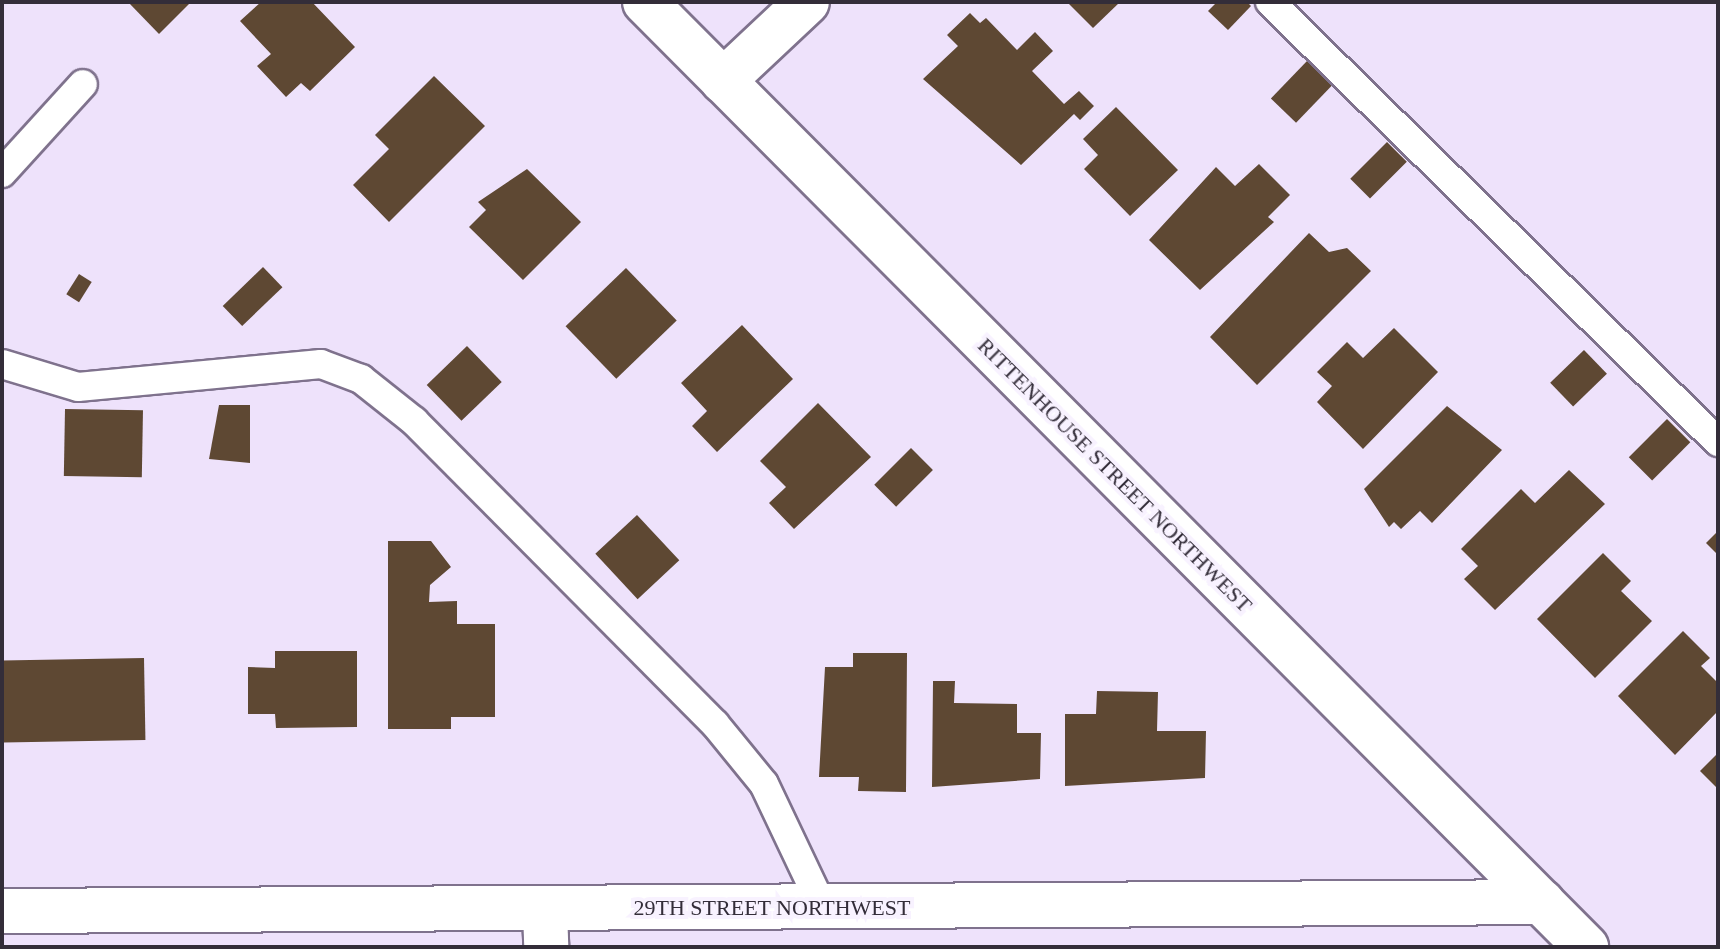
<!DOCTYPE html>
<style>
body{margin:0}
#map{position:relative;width:1720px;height:949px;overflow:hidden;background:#eee2fb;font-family:"Times New Roman",serif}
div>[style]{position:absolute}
.building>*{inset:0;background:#5e4833;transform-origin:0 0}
.roads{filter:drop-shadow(2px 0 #7f728d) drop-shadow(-2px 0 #7f728d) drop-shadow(0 2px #7f728d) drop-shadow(0 -2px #7f728d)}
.service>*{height:28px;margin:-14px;padding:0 14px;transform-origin:14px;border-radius:14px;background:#fff}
.minor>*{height:44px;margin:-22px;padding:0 22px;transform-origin:22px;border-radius:22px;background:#fff}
span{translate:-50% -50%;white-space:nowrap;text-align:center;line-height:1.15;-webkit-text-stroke:8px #f8f2ff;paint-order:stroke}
.street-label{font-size:22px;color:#332d39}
.frame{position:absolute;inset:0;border:4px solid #332d39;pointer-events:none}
</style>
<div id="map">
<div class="building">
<div style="clip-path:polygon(128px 2px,191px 2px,159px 34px)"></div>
<div style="clip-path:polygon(261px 2px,312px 2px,355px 47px,310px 91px,301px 83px,286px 97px,257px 66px,271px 54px,240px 21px)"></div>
<div style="clip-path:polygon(1067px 2px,1120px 2px,1093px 28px)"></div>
<div style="clip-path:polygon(1217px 2px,1247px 2px,1251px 6px,1228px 30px,1208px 11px)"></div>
<div style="clip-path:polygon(970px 13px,980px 23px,986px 18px,1017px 50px,1035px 32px,1053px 51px,1032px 71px,1064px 104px,1079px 91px,1094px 106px,1080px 120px,1074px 114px,1021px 165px,923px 79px,958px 46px,947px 35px)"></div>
<div style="left:1307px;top:61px;width:35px;height:52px;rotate:44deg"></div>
<div style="clip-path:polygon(434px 76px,485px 126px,389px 222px,353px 185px,389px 149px,375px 135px)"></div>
<div style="clip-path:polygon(1116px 107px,1178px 170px,1130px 216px,1084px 169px,1098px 155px,1083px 139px)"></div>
<div style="left:1387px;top:142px;width:28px;height:52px;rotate:45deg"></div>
<div style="clip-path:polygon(1259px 164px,1290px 195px,1268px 217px,1274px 222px,1200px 290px,1149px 240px,1216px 167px,1235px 186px)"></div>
<div style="clip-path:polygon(527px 169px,581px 222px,523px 280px,469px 227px,486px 210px,478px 202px)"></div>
<div style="clip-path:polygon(1309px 233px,1329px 252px,1347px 248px,1371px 271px,1257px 385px,1210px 337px)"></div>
<div style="left:263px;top:267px;width:28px;height:56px;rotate:46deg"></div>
<div style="left:626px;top:268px;width:73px;height:84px;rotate:46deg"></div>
<div style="left:79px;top:274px;width:15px;height:24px;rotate:32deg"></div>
<div style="clip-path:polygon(742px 325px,793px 379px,717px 452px,692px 426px,707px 411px,681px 383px)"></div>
<div style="clip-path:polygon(1394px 328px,1438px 372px,1363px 449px,1317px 402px,1332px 386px,1317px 372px,1347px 342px,1363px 358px)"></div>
<div style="left:467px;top:346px;width:50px;height:56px;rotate:46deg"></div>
<div style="left:1584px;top:350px;width:33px;height:47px;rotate:46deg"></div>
<div style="clip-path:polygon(818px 403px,871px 457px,794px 529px,769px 503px,786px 487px,760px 461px)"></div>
<div style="clip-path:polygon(219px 405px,250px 405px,250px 463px,209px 459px)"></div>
<div style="clip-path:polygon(1447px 406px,1502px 450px,1432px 523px,1420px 511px,1401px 529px,1394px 522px,1389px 527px,1364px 489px)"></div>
<div style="left:65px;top:409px;width:78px;height:67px;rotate:1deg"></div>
<div style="left:1667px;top:419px;width:33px;height:54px;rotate:45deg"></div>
<div style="left:911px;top:448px;width:31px;height:52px;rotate:45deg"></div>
<div style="clip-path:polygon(1569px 470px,1605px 504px,1495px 610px,1464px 579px,1478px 566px,1461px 549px,1521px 489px,1535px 503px)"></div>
<div style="left:637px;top:515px;width:62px;height:57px;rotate:47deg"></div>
<div style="clip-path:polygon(1718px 531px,1718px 555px,1706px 543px)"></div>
<div style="clip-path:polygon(388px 541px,431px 541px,451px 567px,430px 585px,429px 602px,457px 601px,457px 624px,495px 624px,495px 717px,451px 717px,451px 729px,388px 729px)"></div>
<div style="clip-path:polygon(1603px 553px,1631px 581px,1621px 591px,1652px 621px,1595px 678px,1537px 619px)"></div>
<div style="clip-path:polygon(1683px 631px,1710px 658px,1701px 666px,1718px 683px,1718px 711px,1675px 755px,1618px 696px)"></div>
<div style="clip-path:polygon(275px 651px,357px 651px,357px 727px,276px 728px,275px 714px,248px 714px,248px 667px,275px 668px)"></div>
<div style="clip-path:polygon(853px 653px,907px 653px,906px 792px,858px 791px,859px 777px,819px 777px,825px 667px,853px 667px)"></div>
<div style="left:144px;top:658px;width:82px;height:142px;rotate:89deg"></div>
<div style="clip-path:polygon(933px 681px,955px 681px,954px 703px,1017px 704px,1017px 733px,1041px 733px,1040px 779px,932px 787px)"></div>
<div style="clip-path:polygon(1097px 691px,1158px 692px,1157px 731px,1206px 731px,1205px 778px,1065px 786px,1065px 714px,1096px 714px)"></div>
<div style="clip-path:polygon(1718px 753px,1718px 789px,1700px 771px)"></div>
</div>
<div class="roads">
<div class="service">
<div style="left:1270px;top:2px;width:628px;rotate:44.48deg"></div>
<div style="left:2px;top:173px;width:120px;rotate:-47.7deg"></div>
<div style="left:2px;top:364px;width:79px;rotate:16.8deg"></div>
<div style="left:78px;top:387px;width:244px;rotate:-5.4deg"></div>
<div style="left:321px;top:364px;width:43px;rotate:20.6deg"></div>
<div style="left:361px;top:379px;width:68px;rotate:38.4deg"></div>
<div style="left:414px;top:421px;width:427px;rotate:45.2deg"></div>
<div style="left:715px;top:724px;width:77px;rotate:50.8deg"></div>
<div style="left:764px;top:784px;width:137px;rotate:64.6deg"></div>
</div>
<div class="minor">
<div style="left:645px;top:2px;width:1334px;rotate:45.12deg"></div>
<div style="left:723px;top:81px;width:115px;rotate:-43.2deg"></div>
<div style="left:545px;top:910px;width:37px;rotate:88deg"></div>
<div style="left:2px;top:911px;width:1540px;rotate:-0.33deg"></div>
</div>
</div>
<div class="street-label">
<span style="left:1115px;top:475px;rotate:45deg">RITTENHOUSE STREET NORTHWEST</span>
<span style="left:772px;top:908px">29TH STREET NORTHWEST</span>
</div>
<div class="frame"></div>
</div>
